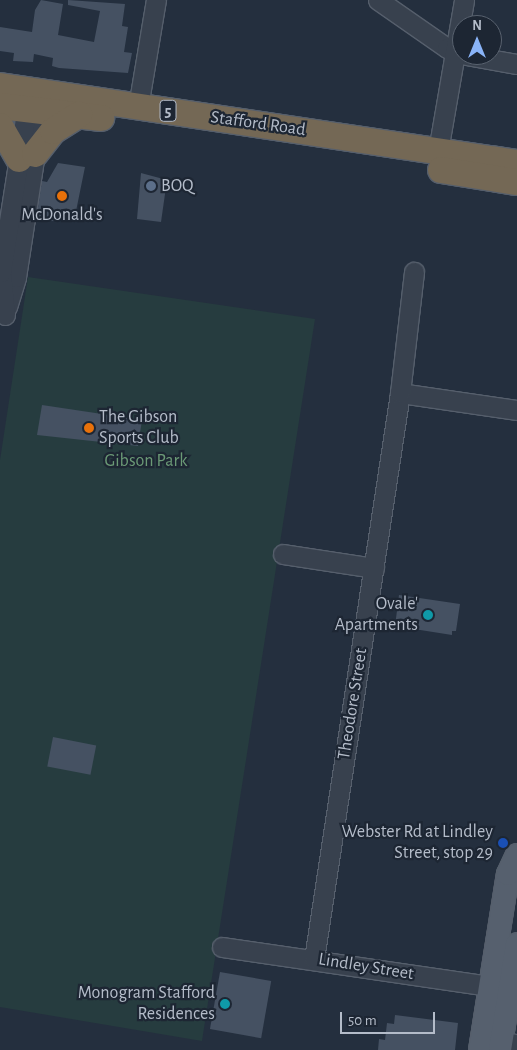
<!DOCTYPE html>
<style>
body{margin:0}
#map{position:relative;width:517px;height:1050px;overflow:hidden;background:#242f3e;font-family:"Alegreya Sans",sans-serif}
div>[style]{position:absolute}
.green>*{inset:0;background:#263c3f}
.building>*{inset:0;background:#455162;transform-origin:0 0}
.roads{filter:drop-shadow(1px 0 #565f6c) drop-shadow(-1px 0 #565f6c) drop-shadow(0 1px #565f6c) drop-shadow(0 -1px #565f6c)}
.minor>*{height:19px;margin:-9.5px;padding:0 9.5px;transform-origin:9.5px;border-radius:9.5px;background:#38414e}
.major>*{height:22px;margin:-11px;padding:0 11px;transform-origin:11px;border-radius:11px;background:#56606e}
.highway>*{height:26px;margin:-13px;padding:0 13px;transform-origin:13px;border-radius:13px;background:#746855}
.dots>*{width:14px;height:14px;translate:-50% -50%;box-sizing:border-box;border:2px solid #1d2633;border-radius:50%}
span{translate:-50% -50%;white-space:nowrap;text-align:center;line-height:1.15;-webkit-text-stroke:4.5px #1d2633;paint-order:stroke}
.shield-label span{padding:1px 4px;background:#1d2633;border:1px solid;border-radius:4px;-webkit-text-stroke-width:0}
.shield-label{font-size:16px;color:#b4bcc9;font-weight:700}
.street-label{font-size:18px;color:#b4bcc9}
.poi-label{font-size:18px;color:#b4bcc9}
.left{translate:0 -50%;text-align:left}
.right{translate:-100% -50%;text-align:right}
.park-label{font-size:18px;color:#6b9a76}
.north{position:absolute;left:452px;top:15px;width:50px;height:50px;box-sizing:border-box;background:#1d2633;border:1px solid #59626f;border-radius:50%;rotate:0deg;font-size:14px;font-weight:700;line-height:20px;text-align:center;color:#b4bcc9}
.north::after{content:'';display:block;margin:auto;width:18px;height:22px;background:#8ab4f8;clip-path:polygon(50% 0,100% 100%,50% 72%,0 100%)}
.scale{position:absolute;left:340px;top:1012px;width:95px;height:22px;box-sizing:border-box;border:2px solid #b4bcc9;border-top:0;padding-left:6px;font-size:15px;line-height:18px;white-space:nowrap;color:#b4bcc9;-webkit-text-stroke:4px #1d2633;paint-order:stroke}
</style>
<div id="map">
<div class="green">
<div style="clip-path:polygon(28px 277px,315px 319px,202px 1041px,0 1007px,0 460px)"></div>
</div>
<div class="building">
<div style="clip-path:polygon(41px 0,63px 4px,58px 35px,94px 42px,100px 11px,68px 5px,68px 0,125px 4px,122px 26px,128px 27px,124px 52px,132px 53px,128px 73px,59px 68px,52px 66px,53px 58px,34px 54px,33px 62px,13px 61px,14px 53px,0 51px,0 27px,32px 32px,35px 10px)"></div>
<div style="clip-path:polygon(58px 163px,85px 167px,74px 221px,36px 221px,42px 181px,47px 182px)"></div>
<div style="clip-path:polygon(141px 173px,167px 180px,161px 222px,137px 219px)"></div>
<div style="clip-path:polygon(42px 405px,142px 420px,138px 446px,37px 435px)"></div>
<div style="clip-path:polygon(399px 595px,460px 604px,456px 631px,452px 631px,452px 635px,395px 626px)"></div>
<div style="left:53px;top:737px;width:44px;height:30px;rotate:11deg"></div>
<div style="left:220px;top:972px;width:52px;height:58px;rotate:10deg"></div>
<div style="clip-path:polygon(395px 1015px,458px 1023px,455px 1050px,378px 1050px,379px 1039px,385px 1040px,387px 1023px,394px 1024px)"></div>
</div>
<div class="roads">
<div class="minor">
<div style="left:378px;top:0;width:84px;rotate:34.8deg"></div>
<div style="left:447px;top:48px;width:16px;rotate:22deg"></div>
<div style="left:466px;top:55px;width:52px;rotate:10deg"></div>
<div style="left:138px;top:107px;width:109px;rotate:-80.5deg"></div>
<div style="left:438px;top:151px;width:153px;rotate:-80.2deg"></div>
<div style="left:7px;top:307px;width:31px;rotate:-73deg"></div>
<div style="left:16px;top:277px;width:179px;rotate:-81.3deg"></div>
<div style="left:5px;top:315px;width:43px;rotate:-95.3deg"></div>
<div style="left:1px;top:272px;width:175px;rotate:-81.1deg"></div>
<div style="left:400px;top:393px;width:118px;rotate:8.3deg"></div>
<div style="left:283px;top:554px;width:92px;rotate:8.7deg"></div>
<div style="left:222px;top:947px;width:285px;rotate:8.3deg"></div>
<div style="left:314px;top:959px;width:572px;rotate:-81.36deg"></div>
<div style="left:400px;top:393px;width:122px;rotate:-83.4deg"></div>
<div style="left:487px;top:1040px;width:30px;rotate:8deg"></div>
</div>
<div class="major">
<div style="left:480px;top:1050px;width:178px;rotate:-81deg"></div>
<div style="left:508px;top:874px;width:21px;rotate:-65deg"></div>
<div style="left:500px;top:1050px;width:107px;rotate:-80.9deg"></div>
</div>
<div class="highway">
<div style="left:0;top:86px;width:523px;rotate:8.47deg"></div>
<div style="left:0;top:106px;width:102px;rotate:6.8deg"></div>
<div style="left:0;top:126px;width:38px;rotate:60deg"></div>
<div style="left:35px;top:154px;width:29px;rotate:-52deg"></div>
<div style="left:53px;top:131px;width:31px;rotate:-32deg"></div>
<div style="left:441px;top:170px;width:77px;rotate:9deg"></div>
</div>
</div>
<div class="dots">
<div style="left:151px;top:186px;background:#5c6f8a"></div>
<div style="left:62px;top:196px;background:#e8710a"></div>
<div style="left:89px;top:428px;background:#e8710a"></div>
<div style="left:428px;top:615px;background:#0f9aa8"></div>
<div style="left:503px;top:843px;background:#1a4fb4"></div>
<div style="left:225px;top:1004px;background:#0f9aa8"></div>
</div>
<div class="shield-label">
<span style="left:168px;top:111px">5</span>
</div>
<div class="street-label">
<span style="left:258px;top:124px;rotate:8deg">Stafford Road</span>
<span style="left:353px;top:704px;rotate:-81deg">Theodore Street</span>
<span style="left:366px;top:967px;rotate:9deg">Lindley Street</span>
</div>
<div class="poi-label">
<span class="left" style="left:161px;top:186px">BOQ</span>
<span style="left:62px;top:215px">McDonald's</span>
<span class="left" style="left:99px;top:428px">The Gibson<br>Sports Club</span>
<span class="right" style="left:418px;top:615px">Ovale'<br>Apartments</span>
<span class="right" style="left:493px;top:843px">Webster Rd at Lindley<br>Street, stop 29</span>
<span class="right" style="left:215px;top:1004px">Monogram Stafford<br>Residences</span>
</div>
<div class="park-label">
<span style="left:146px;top:461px">Gibson Park</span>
</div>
<div class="north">N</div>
<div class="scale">50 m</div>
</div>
